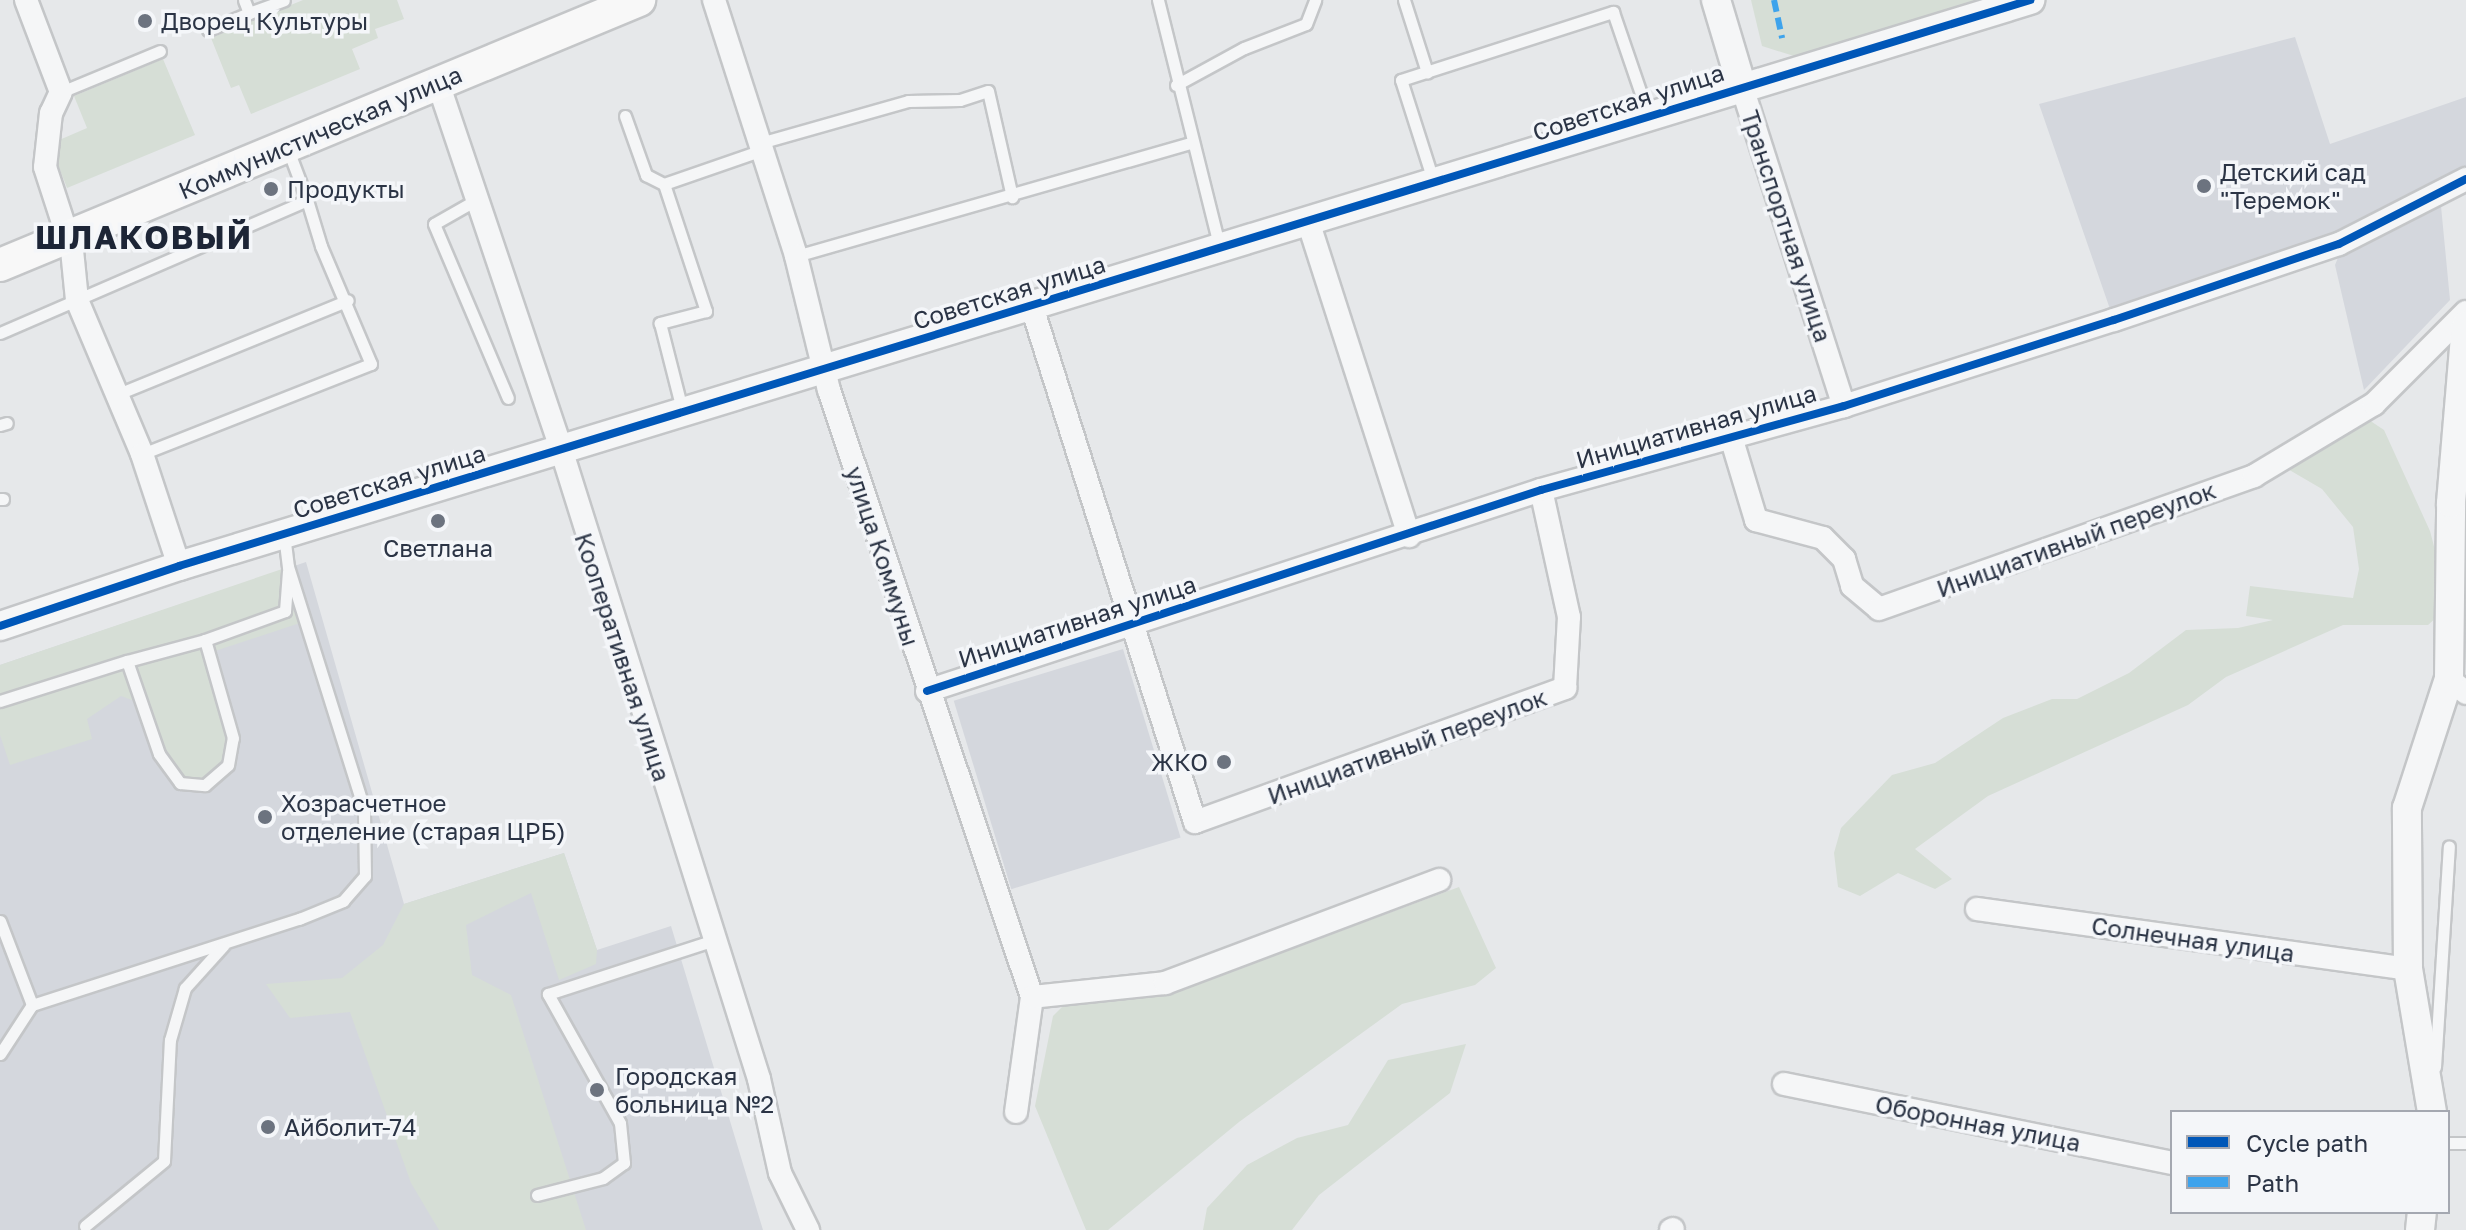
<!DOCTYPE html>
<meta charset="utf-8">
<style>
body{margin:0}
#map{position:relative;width:2466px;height:1230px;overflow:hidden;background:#e6e8ea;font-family:"Golos Text",sans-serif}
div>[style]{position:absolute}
.built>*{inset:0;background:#d4d7dd;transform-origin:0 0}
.green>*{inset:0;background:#d6ded6}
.roads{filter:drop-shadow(2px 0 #c4c6c8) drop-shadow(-2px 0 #c4c6c8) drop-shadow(0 2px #c4c6c8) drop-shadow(0 -2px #c4c6c8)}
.service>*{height:11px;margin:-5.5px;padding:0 5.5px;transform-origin:5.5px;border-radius:5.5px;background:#f5f6f7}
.minor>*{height:22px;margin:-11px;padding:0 11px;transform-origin:11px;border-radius:11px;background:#f5f6f7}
.tertiary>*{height:28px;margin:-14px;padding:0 14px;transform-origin:14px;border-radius:14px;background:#f5f6f7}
.secondary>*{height:32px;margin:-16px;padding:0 16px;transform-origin:16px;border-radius:16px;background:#f8f8f8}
.quiet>*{height:6px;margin-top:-3px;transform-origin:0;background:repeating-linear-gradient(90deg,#3ea3ec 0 12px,transparent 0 18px)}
.cycleway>*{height:8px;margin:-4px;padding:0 4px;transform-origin:4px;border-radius:4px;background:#0057b8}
.dots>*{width:22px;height:22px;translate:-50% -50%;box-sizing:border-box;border:4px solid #f4f6f9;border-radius:50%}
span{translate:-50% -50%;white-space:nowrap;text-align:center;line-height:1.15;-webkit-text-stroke:7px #f4f6f9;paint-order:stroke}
.poi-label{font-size:24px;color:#2b3445}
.left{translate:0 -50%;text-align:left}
.right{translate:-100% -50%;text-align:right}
.street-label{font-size:24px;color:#2b3445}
.district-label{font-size:32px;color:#1d2536;font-weight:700;letter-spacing:2px}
.legend{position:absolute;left:2170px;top:1110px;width:280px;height:104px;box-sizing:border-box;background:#f4f6f9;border:2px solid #a4a8b1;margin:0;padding:10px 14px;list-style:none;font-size:24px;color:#2b3445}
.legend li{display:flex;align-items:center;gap:16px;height:40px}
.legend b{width:40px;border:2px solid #a4a8b1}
</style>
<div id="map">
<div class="built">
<div style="clip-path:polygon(2295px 37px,2330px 144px,2466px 97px,2466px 189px,2441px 206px,2450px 300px,2364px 390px,2335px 265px,2350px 229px,2111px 312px,2039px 104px)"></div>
<div style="clip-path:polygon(306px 562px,404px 904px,564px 853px,597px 950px,671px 926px,763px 1230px,0 1230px,0 665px)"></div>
<div style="left:1123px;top:649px;width:197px;height:177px;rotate:73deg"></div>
</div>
<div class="green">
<div style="clip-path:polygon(303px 0,397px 0,404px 19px,375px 29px,378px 38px,352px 49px,360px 69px,251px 114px,239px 85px,231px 88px,211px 38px)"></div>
<div style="clip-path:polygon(1751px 0,1990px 0,1794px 56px,1762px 46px)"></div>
<div style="clip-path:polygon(163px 59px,195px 135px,67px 188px,50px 144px,87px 128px,74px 96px)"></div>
<div style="clip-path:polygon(2366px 418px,2384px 430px,2430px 531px,2442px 577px,2438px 616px,2428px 625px,2343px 625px,2226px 677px,2188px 705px,1988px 796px,1915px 849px,1952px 879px,1935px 889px,1898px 873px,1860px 896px,1838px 887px,1834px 853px,1841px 828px,1892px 775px,1935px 763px,2003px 718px,2052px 699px,2077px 699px,2129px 673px,2186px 630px,2238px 628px,2273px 620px,2246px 616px,2250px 586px,2353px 598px,2359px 569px,2353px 527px,2322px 489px,2286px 468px)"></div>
<div style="clip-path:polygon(288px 567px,306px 621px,209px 653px,233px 738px,228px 765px,205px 785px,180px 783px,159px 754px,140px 703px,121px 696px,87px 719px,92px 739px,10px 765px,0 735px,0 665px)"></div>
<div style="clip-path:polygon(564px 853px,597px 950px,596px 964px,559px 980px,531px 893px,466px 925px,472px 975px,511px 995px,586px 1230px,439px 1230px,411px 1183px,350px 1012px,290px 1018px,266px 984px,342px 978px,383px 945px,404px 904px)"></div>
<div style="clip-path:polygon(1459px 887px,1496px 968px,1475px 985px,1402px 1004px,1239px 1122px,1108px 1230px,1086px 1230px,1035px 1106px,1053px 1016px,1065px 1004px,1197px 984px)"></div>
<div style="clip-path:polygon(1466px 1044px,1450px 1093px,1319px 1195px,1292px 1230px,1203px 1230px,1207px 1208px,1247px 1165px,1297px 1138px,1348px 1125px,1388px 1060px)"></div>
</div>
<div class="roads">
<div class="service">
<div style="left:1158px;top:0;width:256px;rotate:76deg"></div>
<div style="left:1404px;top:0;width:76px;rotate:72.3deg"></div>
<div style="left:249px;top:13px;width:37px;rotate:-20deg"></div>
<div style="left:208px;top:30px;width:44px;rotate:-22.5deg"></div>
<div style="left:249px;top:13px;width:14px;rotate:-111deg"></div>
<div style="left:1176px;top:85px;width:77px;rotate:-28.6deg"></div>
<div style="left:1244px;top:48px;width:66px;rotate:-21.2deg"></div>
<div style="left:1306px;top:24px;width:26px;rotate:-69deg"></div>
<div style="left:61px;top:92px;width:107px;rotate:-22.5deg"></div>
<div style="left:625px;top:116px;width:63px;rotate:70.4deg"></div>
<div style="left:646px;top:175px;width:20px;rotate:27deg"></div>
<div style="left:664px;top:184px;width:104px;rotate:-19.1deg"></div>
<div style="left:760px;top:143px;width:154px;rotate:-15.8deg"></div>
<div style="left:908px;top:101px;width:52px;rotate:-1.1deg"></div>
<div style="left:960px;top:100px;width:29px;rotate:-18deg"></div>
<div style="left:988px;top:91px;width:109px;rotate:77.2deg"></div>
<div style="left:1433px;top:180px;width:105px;rotate:-107.7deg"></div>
<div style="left:1401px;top:80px;width:223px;rotate:-17.8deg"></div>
<div style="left:1613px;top:12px;width:111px;rotate:71.1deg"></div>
<div style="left:664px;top:184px;width:134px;rotate:71.7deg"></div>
<div style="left:706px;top:311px;width:48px;rotate:165.4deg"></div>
<div style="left:660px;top:323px;width:93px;rotate:75.7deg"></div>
<div style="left:476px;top:200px;width:48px;rotate:150.3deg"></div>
<div style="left:434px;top:224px;width:189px;rotate:67deg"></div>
<div style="left:796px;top:256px;width:411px;rotate:-16deg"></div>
<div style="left:0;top:333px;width:335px;rotate:-23.4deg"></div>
<div style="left:307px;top:200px;width:57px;rotate:-110.7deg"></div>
<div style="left:118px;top:394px;width:248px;rotate:-22.2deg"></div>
<div style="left:0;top:425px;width:7px;rotate:-16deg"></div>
<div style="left:142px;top:454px;width:246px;rotate:-21.5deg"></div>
<div style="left:371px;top:364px;width:128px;rotate:-113deg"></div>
<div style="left:321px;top:246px;width:48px;rotate:-106.9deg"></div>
<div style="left:0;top:499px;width:3px"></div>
<div style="left:205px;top:640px;width:81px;rotate:164.9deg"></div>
<div style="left:127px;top:661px;width:98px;rotate:71deg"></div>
<div style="left:159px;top:754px;width:36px;rotate:54deg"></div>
<div style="left:180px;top:783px;width:25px;rotate:5deg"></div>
<div style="left:205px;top:785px;width:30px;rotate:-41deg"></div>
<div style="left:228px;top:765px;width:27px;rotate:-80deg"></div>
<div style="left:233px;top:738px;width:102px;rotate:-105.9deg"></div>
<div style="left:205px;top:640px;width:85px;rotate:-19.9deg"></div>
<div style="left:285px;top:611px;width:40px;rotate:-85.7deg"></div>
<div style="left:0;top:701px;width:133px;rotate:-17.5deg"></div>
<div style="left:0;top:921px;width:90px;rotate:69.1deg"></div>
<div style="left:0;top:1054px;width:59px;rotate:-56.9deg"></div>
<div style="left:32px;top:1005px;width:281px;rotate:-17.9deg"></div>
<div style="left:299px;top:919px;width:48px;rotate:-22.2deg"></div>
<div style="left:343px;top:901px;width:33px;rotate:-49deg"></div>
<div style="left:365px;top:876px;width:67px;rotate:-90.9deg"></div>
<div style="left:364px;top:809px;width:254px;rotate:-107.4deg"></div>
<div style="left:288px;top:567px;width:31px;rotate:-97deg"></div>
<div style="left:2435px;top:1067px;width:221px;rotate:-86.4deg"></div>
<div style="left:2448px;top:1143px;width:18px"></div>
<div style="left:537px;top:1195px;width:68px;rotate:-14.4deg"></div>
<div style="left:603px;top:1178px;width:26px;rotate:-36deg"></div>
<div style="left:624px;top:1163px;width:40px;rotate:-95.7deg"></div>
<div style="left:620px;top:1123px;width:148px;rotate:-119.2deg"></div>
<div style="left:548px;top:994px;width:175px;rotate:-18deg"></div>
<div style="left:85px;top:1226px;width:102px;rotate:-39.4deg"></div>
<div style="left:164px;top:1161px;width:121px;rotate:-87.2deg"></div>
<div style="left:170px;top:1040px;width:54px;rotate:-73.9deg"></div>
<div style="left:185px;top:988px;width:57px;rotate:-47.9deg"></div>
</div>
<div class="minor">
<div style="left:26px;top:0;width:98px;rotate:69.2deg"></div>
<div style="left:61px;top:92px;width:23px;rotate:115deg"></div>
<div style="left:51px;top:113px;width:54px;rotate:96.3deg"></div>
<div style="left:45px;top:167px;width:87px;rotate:72deg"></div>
<div style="left:72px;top:250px;width:50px;rotate:84.3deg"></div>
<div style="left:77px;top:300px;width:167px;rotate:67.1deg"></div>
<div style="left:142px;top:454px;width:118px;rotate:71.7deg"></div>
<div style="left:714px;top:0;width:269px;rotate:72.2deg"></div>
<div style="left:796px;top:256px;width:138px;rotate:76.2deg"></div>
<div style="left:829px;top:390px;width:640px;rotate:71.51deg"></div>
<div style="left:1032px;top:997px;width:116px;rotate:97.9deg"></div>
<div style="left:438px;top:83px;width:386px;rotate:71.4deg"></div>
<div style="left:561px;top:449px;width:660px;rotate:72.55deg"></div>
<div style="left:759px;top:1079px;width:96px;rotate:77.4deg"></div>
<div style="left:780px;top:1173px;width:64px;rotate:63.8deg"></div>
<div style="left:1742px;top:87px;width:335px;rotate:72.3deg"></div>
<div style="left:1308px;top:221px;width:331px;rotate:72.2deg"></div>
<div style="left:1032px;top:307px;width:540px;rotate:72.44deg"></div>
<div style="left:1195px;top:822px;width:394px;rotate:-19.9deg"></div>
<div style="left:1565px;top:688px;width:71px;rotate:-86.8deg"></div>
<div style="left:1569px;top:617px;width:130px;rotate:-102.4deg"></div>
<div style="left:1731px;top:437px;width:87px;rotate:73.2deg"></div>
<div style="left:1756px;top:520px;width:69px;rotate:15deg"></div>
<div style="left:1823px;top:538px;width:30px;rotate:45deg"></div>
<div style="left:1844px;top:559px;width:28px;rotate:73deg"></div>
<div style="left:1852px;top:586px;width:35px;rotate:40deg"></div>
<div style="left:1879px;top:609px;width:398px;rotate:-19.5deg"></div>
<div style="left:2254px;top:476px;width:140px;rotate:-31deg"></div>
<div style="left:2374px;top:404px;width:130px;rotate:-45deg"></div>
<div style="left:2449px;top:679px;width:22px;rotate:39deg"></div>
<div style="left:927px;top:691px;width:646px;rotate:-18.13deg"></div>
<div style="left:1541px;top:490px;width:314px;rotate:-15.5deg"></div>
<div style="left:1844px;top:406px;width:283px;rotate:-17.7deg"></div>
<div style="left:2114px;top:320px;width:237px;rotate:-18.7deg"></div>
<div style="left:2339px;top:244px;width:143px;rotate:-27.1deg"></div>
<div style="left:1977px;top:909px;width:435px;rotate:7.9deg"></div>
<div style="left:1032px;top:997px;width:134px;rotate:-6deg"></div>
<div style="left:1165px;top:983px;width:293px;rotate:-20.6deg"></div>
<div style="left:1784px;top:1084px;width:396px;rotate:11.5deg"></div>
<div style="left:1671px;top:1230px;width:2px;rotate:-27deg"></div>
</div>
<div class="tertiary">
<div style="left:1716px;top:0;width:91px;rotate:73.4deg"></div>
<div style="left:0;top:626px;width:189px;rotate:-18.5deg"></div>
<div style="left:179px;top:566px;width:1936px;rotate:-17deg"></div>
<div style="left:2432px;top:1112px;width:145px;rotate:-99.5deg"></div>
<div style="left:2408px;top:969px;width:161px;rotate:-90.4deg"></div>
<div style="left:2407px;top:808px;width:136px;rotate:-72deg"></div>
<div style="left:2449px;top:679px;width:176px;rotate:-89.3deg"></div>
<div style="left:2451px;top:503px;width:178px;rotate:-85.2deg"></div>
<div style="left:2420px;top:1230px;width:18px;rotate:-84deg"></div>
</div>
<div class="secondary">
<div style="left:0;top:265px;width:692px;rotate:-22.52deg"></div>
</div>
</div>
<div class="quiet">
<div style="left:1774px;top:0;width:39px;rotate:78deg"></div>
</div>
<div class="cycleway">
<div style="left:0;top:626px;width:189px;rotate:-18.5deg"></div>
<div style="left:179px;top:566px;width:1936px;rotate:-17deg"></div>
<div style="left:927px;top:691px;width:646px;rotate:-18.13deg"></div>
<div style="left:1541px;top:490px;width:314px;rotate:-15.5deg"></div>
<div style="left:1844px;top:406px;width:283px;rotate:-17.7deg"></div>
<div style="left:2114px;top:320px;width:237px;rotate:-18.7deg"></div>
<div style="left:2339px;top:244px;width:143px;rotate:-27.1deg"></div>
</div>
<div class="dots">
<div style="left:145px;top:21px;background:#6c737f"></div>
<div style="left:2204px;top:186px;background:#6c737f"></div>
<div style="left:271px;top:189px;background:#6c737f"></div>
<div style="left:438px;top:521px;background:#6c737f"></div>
<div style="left:1224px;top:762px;background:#6c737f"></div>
<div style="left:265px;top:817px;background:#6c737f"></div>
<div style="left:597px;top:1090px;background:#6c737f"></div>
<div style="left:268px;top:1127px;background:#6c737f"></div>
</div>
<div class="poi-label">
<span class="left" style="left:161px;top:21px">Дворец Культуры</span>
<span class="left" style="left:2220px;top:186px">Детский сад<br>"Теремок"</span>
<span class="left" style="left:287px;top:189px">Продукты</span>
<span style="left:438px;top:548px">Светлана</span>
<span class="right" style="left:1208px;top:762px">ЖКО</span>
<span class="left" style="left:281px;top:817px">Хозрасчетное<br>отделение (старая ЦРБ)</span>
<span class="left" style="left:615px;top:1090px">Городская<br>больница №2</span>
<span class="left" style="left:284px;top:1127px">Айболит-74</span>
</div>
<div class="street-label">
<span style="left:1628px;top:102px;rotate:-18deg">Советская улица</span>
<span style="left:320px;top:132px;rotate:-23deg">Коммунистическая улица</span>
<span style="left:1787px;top:226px;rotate:72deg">Транспортная улица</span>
<span style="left:1009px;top:292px;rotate:-17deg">Советская улица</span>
<span style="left:1696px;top:426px;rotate:-16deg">Инициативная улица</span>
<span style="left:389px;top:481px;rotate:-17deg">Советская улица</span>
<span style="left:2076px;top:539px;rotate:-20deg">Инициативный переулок</span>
<span style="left:883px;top:556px;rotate:72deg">улица Коммуны</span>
<span style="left:1077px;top:621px;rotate:-18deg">Инициативная улица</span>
<span style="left:623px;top:657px;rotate:72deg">Кооперативная улица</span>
<span style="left:1407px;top:746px;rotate:-20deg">Инициативный переулок</span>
<span style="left:2193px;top:939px;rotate:8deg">Солнечная улица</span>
<span style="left:1978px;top:1123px;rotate:11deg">Оборонная улица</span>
</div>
<div class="district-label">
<span style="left:144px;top:237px">ШЛАКОВЫЙ</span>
</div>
<ul class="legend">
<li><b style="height:10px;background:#0057b8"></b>Cycle path</li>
<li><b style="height:10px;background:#3ea3ec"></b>Path</li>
</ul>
</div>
